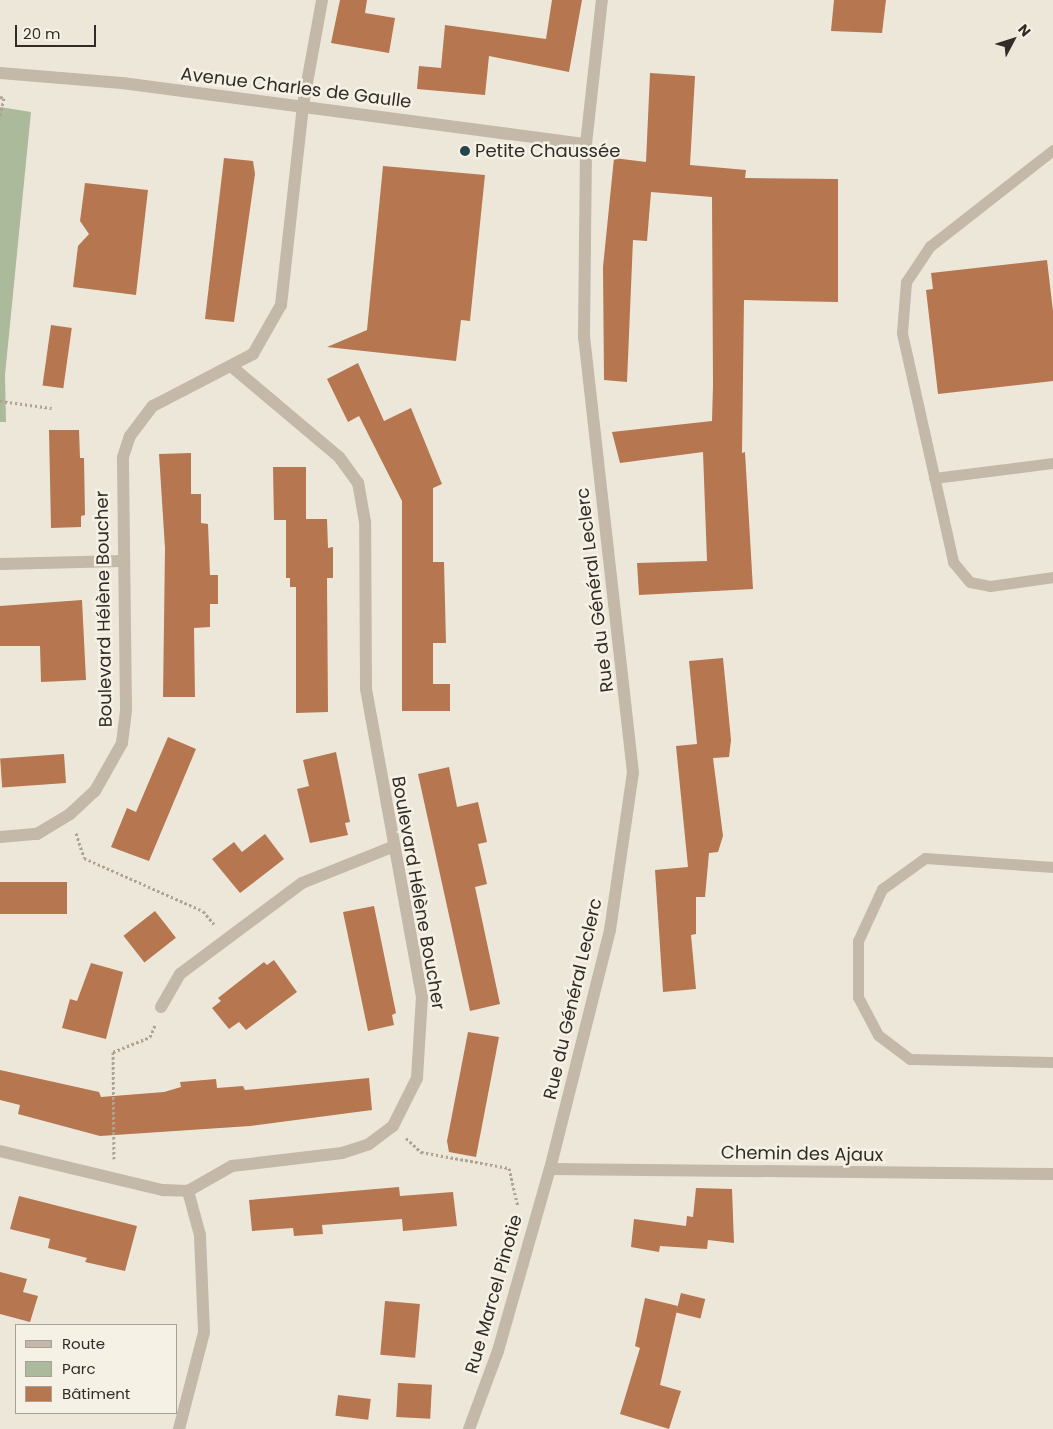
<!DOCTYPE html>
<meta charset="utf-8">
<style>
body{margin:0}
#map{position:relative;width:1053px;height:1429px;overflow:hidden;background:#ede7da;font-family:Poppins,sans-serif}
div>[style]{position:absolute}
.green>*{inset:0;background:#acba9c}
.building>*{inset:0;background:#b57650;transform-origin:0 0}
.path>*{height:3px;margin-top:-1.5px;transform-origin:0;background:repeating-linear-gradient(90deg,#afa392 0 2.5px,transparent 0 5px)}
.service>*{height:11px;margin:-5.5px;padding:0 5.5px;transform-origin:5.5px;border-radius:5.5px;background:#c4b8a8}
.minor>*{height:12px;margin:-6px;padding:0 6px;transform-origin:6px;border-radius:6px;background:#c4b8a8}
.tertiary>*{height:12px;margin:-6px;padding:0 6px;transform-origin:6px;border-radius:6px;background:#c4b8a8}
.dots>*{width:14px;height:14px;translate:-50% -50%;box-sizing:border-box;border:2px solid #f6f1e5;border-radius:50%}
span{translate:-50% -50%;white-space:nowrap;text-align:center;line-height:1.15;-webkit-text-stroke:5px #f6f1e5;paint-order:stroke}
.street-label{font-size:18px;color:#312c27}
.poi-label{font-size:18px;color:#312c27}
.left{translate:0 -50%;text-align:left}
.legend{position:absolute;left:15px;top:1324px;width:162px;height:90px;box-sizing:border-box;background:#f6f1e5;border:1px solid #a7a299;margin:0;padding:6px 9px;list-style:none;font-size:15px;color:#312c27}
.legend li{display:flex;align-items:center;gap:10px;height:25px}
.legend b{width:25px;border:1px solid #a7a299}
.north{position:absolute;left:988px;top:15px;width:50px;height:50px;-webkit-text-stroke:4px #f6f1e5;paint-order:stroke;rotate:50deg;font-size:14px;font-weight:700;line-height:20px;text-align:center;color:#312c27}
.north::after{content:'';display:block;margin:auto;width:18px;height:22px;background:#312c27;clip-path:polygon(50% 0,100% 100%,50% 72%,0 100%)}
.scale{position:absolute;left:15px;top:25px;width:81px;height:22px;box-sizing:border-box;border:2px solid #312c27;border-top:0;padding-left:6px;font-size:15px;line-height:18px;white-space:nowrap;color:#312c27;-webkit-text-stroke:4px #f6f1e5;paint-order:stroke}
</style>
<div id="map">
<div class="green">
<div style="clip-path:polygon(0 107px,31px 112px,5px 375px,6px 422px,0 422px)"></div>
</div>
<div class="building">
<div style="clip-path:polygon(340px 0,367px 0,365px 13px,395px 18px,389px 53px,331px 43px)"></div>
<div style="clip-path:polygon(552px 0,582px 0,569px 72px,489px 56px,485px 95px,417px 89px,419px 66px,441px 68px,445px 25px,546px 39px)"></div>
<div style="clip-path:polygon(834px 0,886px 0,882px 33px,831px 31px)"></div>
<div style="clip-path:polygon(650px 73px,695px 76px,690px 165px,746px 170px,745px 178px,838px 179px,838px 302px,744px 300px,742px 453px,745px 452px,753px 589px,639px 595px,637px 563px,707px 561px,703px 452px,620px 463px,612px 432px,712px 421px,713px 385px,712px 197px,651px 192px,647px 241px,633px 240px,627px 382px,604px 380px,603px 267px,614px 158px,646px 162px)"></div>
<div style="clip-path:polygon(224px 158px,253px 161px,255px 174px,234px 322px,205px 319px)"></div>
<div style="clip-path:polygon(383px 166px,485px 175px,470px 321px,461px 320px,456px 361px,327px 347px,367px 330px)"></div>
<div style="clip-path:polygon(85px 183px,148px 190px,136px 295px,73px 287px,78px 246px,89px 234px,80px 221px)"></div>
<div style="clip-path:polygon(1047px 260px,1053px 311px,1053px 381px,938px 394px,926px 290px,933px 289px,931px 273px)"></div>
<div style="left:51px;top:325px;width:21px;height:61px;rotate:8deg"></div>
<div style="clip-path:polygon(358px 363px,384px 421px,411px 408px,442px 484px,433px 488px,433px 562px,444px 562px,446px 643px,433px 643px,433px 684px,450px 684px,450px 711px,402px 711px,402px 501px,359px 416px,348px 422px,327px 379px)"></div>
<div style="clip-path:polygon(49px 430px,79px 430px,80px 458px,84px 458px,85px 515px,81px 516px,81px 527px,51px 528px)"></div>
<div style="clip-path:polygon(191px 453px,191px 494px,201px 494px,201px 523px,208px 524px,210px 575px,218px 575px,218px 604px,210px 604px,210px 627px,194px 628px,195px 697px,163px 697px,165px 548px,159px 454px)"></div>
<div style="clip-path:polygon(273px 467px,306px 467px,306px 519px,327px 519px,328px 548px,333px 547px,333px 578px,327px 578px,328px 712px,296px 713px,296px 587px,290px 587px,290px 578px,286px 578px,286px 520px,274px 520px)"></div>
<div style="clip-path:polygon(82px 600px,86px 680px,41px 682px,40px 646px,0 646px,0 606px)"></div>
<div style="clip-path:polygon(723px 658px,731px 740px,729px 757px,713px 758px,723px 836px,718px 852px,709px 853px,705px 897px,696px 897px,696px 934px,691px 935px,696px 989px,663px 992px,655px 870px,688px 867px,676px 746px,697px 744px,689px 661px)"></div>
<div style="clip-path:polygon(168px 737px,196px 749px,149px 861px,111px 847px,127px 808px,136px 812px)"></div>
<div style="clip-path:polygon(336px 752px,350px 822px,345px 823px,348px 835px,310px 843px,297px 789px,309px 786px,303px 760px)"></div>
<div style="left:64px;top:754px;width:29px;height:64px;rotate:86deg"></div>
<div style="clip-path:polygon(449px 767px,457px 807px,478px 802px,487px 842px,478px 844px,487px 884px,475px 887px,500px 1004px,470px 1011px,418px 774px)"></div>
<div style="clip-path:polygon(265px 834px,284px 859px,240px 893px,212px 859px,234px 842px,242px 852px)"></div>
<div style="left:0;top:882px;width:67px;height:32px"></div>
<div style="clip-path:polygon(374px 906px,396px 1013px,392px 1015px,394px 1025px,368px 1031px,343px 912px)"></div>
<div style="left:155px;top:911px;width:34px;height:40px;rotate:52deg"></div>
<div style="clip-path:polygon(274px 960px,297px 992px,246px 1030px,239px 1022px,229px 1029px,212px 1008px,221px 1001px,218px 998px,264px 962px,267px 965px)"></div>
<div style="clip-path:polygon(91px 963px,123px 972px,106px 1039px,62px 1028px,70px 999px,77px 1001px)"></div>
<div style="clip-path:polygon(468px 1032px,499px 1037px,476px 1157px,449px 1152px,447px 1141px)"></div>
<div style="clip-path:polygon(0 1070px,99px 1092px,101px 1097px,164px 1092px,181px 1087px,180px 1082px,216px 1079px,217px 1088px,243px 1086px,245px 1090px,369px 1078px,372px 1110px,250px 1126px,100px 1136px,18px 1114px,20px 1105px,0 1100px)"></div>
<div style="clip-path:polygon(399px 1187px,400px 1196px,453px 1192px,457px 1226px,403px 1231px,402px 1219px,322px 1225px,323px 1234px,294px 1236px,293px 1228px,252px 1231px,249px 1200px)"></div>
<div style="clip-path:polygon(696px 1188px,732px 1189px,734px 1243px,708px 1240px,707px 1249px,660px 1246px,659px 1252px,631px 1247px,634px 1219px,686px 1226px,687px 1216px,693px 1217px)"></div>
<div style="clip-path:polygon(19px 1196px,137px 1226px,125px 1271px,85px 1262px,87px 1258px,48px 1248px,50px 1239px,10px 1229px)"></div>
<div style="clip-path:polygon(0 1272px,27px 1279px,23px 1292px,38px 1296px,30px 1322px,0 1314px)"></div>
<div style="left:681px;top:1293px;width:25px;height:20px;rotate:14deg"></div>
<div style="clip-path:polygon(645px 1298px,678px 1306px,660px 1385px,681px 1391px,669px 1429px,620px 1414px,640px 1348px,635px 1346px)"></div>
<div style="left:385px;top:1301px;width:35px;height:54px;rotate:5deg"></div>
<div style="left:398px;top:1383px;width:34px;height:34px;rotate:3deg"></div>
<div style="left:338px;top:1395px;width:33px;height:21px;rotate:7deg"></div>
</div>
<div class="path">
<div style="left:0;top:97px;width:4px;rotate:14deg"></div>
<div style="left:4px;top:98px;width:18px;rotate:103deg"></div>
<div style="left:0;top:401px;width:52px;rotate:7.7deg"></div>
<div style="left:76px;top:833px;width:26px;rotate:72deg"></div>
<div style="left:84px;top:858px;width:130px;rotate:24deg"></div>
<div style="left:203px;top:911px;width:17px;rotate:50deg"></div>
<div style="left:406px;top:1138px;width:21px;rotate:43deg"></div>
<div style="left:421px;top:1152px;width:89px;rotate:10.3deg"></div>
<div style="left:509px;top:1168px;width:39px;rotate:77deg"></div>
<div style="left:114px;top:1159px;width:107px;rotate:-90.5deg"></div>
<div style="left:113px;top:1052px;width:40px;rotate:-22deg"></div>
<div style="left:150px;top:1037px;width:13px;rotate:-67deg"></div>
</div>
<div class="service">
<div style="left:1053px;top:150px;width:156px;rotate:142deg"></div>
<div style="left:930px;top:246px;width:43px;rotate:123.7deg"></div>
<div style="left:906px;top:282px;width:51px;rotate:94.5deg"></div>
<div style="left:902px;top:333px;width:235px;rotate:77.4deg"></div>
<div style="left:953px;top:562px;width:26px;rotate:50deg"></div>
<div style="left:970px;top:582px;width:20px;rotate:11deg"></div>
<div style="left:990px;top:586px;width:64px;rotate:-8.1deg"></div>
<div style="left:934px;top:478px;width:120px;rotate:-7.2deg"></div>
<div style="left:1053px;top:867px;width:128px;rotate:-176deg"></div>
<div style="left:925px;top:858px;width:53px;rotate:144.2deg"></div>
<div style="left:882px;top:889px;width:57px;rotate:114.8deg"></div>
<div style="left:858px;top:941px;width:56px;rotate:90deg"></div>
<div style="left:858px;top:997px;width:43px;rotate:62.2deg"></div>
<div style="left:878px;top:1035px;width:40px;rotate:37deg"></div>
<div style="left:910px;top:1059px;width:143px;rotate:1.2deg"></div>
</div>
<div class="minor">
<div style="left:0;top:73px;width:122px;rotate:4.7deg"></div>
<div style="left:122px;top:83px;width:468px;rotate:7.5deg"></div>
<div style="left:0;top:564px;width:122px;rotate:-1.4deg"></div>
<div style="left:0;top:837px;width:37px;rotate:-5deg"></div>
<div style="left:37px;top:834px;width:39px;rotate:-31deg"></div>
<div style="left:70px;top:814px;width:34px;rotate:-43deg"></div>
<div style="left:95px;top:791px;width:55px;rotate:-60.6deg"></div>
<div style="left:122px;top:743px;width:34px;rotate:-83deg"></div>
<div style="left:126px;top:709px;width:252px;rotate:-90.7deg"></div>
<div style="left:123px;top:457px;width:22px;rotate:-72deg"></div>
<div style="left:130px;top:436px;width:38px;rotate:-53deg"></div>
<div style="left:153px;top:406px;width:113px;rotate:-27.5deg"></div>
<div style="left:253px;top:354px;width:56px;rotate:-60.3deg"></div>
<div style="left:281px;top:305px;width:201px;rotate:-83.7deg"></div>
<div style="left:303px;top:105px;width:107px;rotate:-79.7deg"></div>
<div style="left:161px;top:1007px;width:38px;rotate:-60deg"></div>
<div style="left:180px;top:974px;width:152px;rotate:-36.7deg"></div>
<div style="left:302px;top:883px;width:97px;rotate:-21.8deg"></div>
<div style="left:0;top:1151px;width:168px;rotate:13.5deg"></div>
<div style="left:163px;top:1190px;width:25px;rotate:2deg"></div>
<div style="left:188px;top:1191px;width:51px;rotate:-29.6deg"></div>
<div style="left:232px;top:1166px;width:111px;rotate:-6.7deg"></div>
<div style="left:342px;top:1153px;width:28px;rotate:-18deg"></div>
<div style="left:369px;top:1144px;width:30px;rotate:-37deg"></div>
<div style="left:393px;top:1126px;width:54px;rotate:-63.4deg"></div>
<div style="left:417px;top:1078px;width:81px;rotate:-86.5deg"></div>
<div style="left:422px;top:997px;width:313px;rotate:-100.3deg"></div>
<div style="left:366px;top:689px;width:167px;rotate:-90.3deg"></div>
<div style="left:365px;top:522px;width:40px;rotate:-100deg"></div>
<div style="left:358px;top:483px;width:32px;rotate:-126deg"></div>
<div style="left:339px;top:457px;width:141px;rotate:-139.9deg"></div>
<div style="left:550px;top:1169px;width:503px;rotate:0.57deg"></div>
<div style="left:179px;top:1429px;width:100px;rotate:-75.5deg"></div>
<div style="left:204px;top:1332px;width:97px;rotate:-92.4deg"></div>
<div style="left:200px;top:1235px;width:46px;rotate:-105.3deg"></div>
</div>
<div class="tertiary">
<div style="left:469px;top:1429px;width:83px;rotate:-69.6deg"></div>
<div style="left:498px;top:1351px;width:189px;rotate:-74.1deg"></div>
<div style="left:550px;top:1169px;width:246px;rotate:-75.9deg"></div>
<div style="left:610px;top:930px;width:159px;rotate:-81.7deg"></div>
<div style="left:633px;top:773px;width:438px;rotate:-96.4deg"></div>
<div style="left:584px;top:338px;width:194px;rotate:-89.4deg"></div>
<div style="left:586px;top:144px;width:145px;rotate:-83.7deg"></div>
</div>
<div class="dots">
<div style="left:465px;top:151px;background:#22444d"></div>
</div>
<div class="street-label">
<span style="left:296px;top:88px;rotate:7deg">Avenue Charles de Gaulle</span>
<span style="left:595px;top:590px;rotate:-97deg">Rue du Général Leclerc</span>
<span style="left:104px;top:609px;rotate:-91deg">Boulevard Hélène Boucher</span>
<span style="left:418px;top:893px;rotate:80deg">Boulevard Hélène Boucher</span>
<span style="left:573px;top:999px;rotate:-77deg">Rue du Général Leclerc</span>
<span style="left:802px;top:1154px;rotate:1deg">Chemin des Ajaux</span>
<span style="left:494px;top:1294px;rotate:-74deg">Rue Marcel Pinotie</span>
</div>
<div class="poi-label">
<span class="left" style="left:475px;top:151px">Petite Chaussée</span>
</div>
<ul class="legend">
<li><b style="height:6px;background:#c4b8a8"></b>Route</li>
<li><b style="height:14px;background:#acba9c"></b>Parc</li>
<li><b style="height:14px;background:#b57650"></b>Bâtiment</li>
</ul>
<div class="north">N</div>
<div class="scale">20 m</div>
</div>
